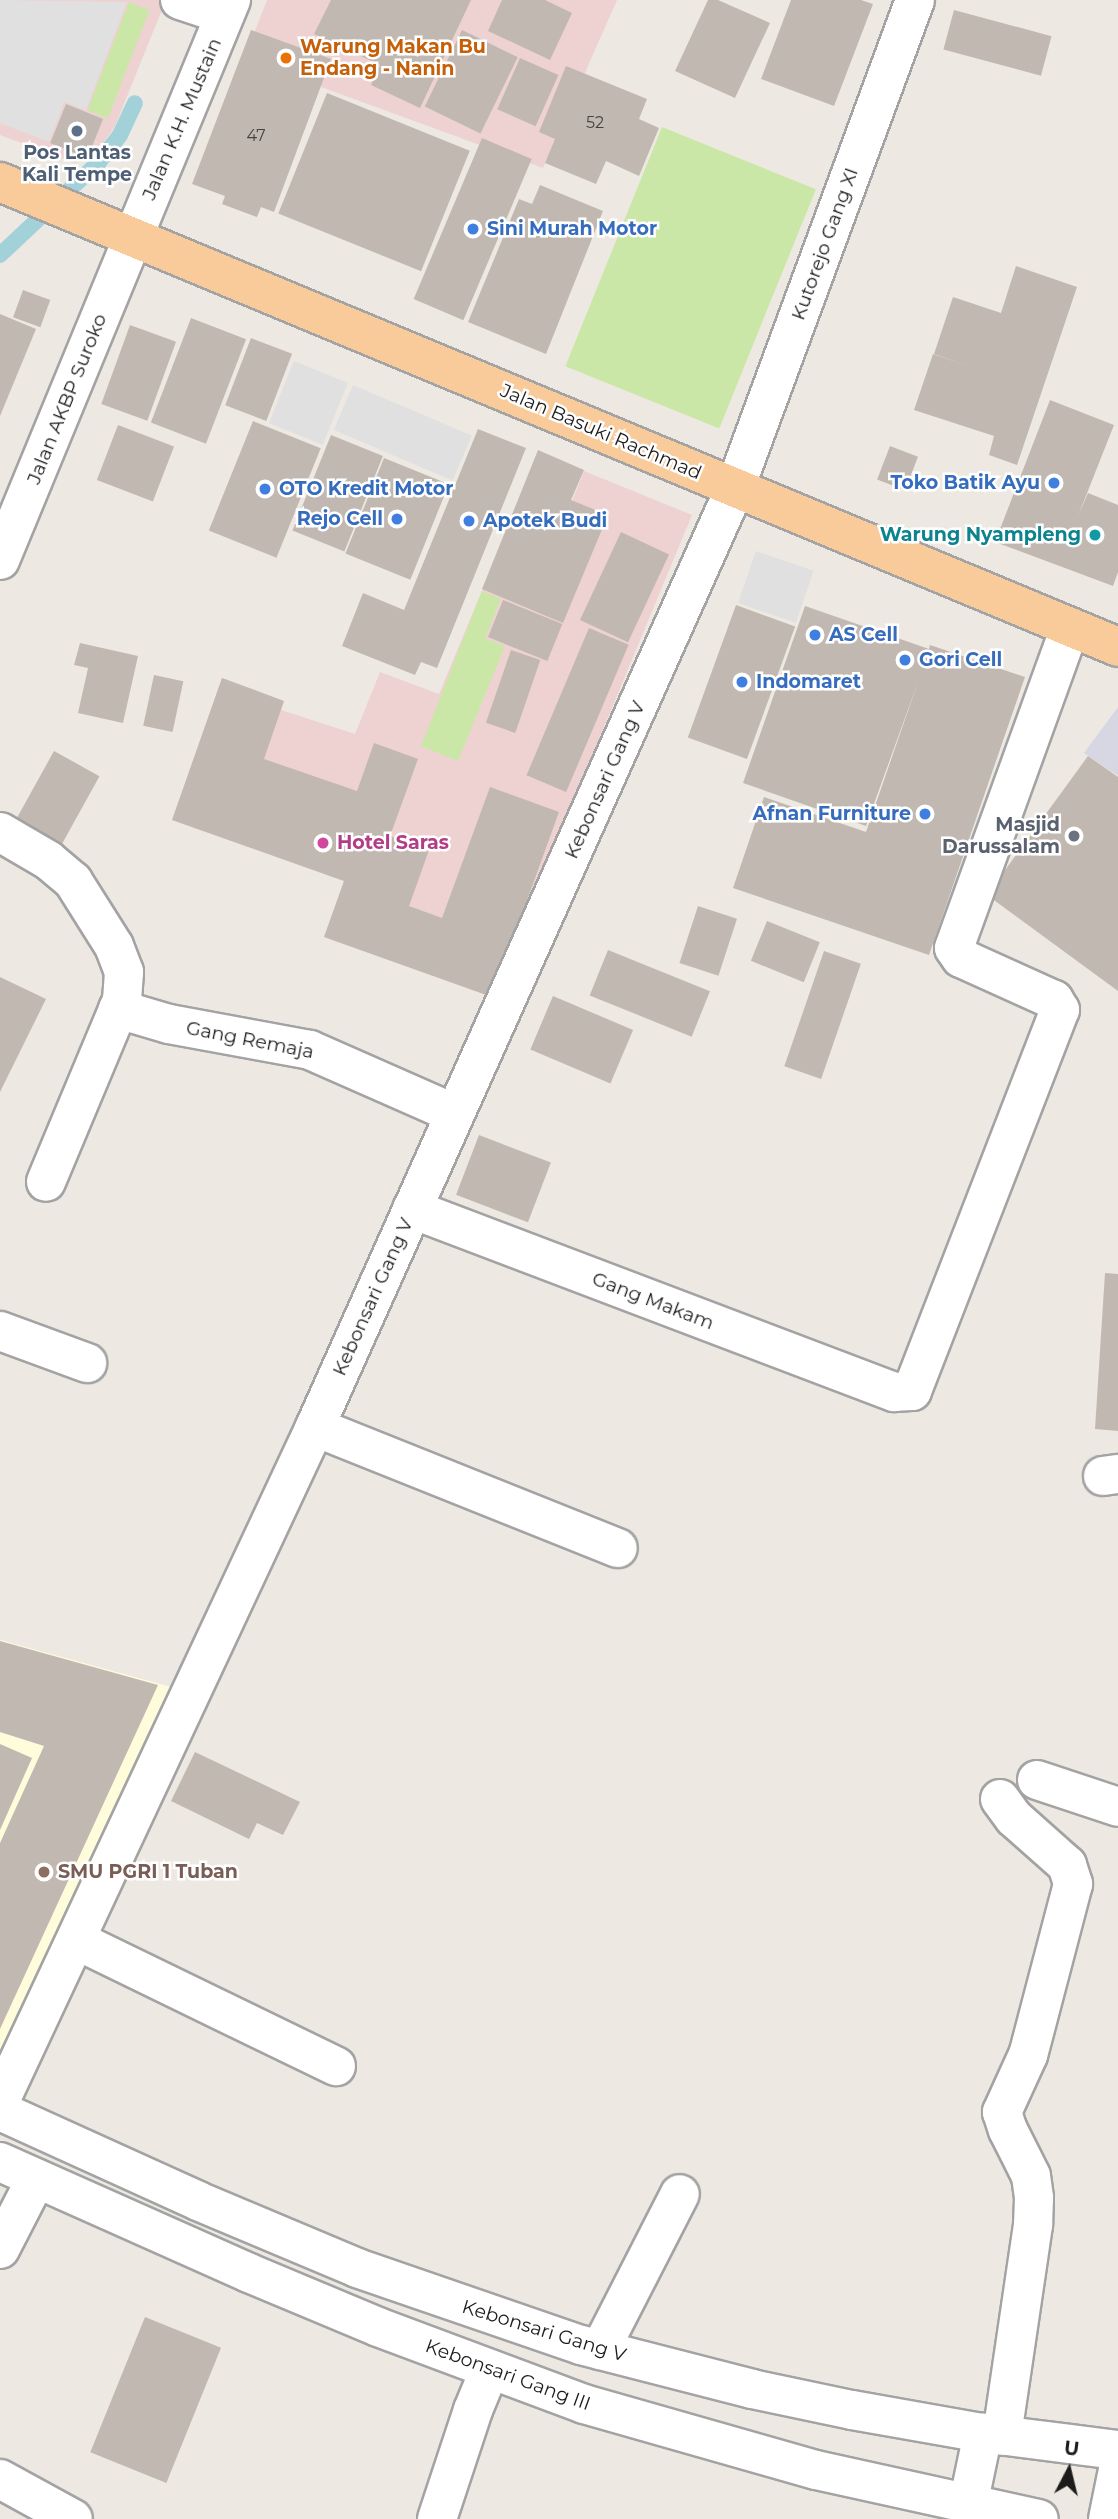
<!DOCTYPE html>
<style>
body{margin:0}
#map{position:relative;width:1118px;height:2519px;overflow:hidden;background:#ede9e2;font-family:Montserrat,sans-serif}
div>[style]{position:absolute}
.commercial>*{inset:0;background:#eed1d1}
.education>*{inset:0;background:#fefcda}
.grass>*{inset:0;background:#cbe7a8;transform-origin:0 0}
.parking>*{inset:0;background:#e0e0e0;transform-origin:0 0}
.plaza>*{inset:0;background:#d6d7e3}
.stream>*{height:16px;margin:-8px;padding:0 8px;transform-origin:8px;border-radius:8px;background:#a2d1da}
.building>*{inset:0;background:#c1b8b1;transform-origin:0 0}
.roads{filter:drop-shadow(2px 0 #a3a3a3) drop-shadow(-2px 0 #a3a3a3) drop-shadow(0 2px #a3a3a3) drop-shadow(0 -2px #a3a3a3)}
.minor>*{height:38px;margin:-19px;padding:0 19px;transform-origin:19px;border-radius:19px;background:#fff}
.major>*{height:38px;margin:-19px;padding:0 19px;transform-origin:19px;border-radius:19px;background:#f9ca9a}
.dots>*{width:19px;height:19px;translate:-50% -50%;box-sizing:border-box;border:4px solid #fff;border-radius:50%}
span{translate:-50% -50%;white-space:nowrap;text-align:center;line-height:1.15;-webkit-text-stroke:5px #fff;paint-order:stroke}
.number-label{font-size:16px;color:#454341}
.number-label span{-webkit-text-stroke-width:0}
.food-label{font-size:19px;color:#c56008;font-weight:700}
.left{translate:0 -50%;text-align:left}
.street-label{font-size:19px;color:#1c1c1c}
.service-label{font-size:19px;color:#4e5e75;font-weight:700}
.shop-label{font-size:19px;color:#366cbe;font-weight:700}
.right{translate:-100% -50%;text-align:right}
.culture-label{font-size:19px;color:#0d838f;font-weight:700}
.worship-label{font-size:19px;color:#5b616d;font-weight:700}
.hotel-label{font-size:19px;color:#b23c85;font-weight:700}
.education-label{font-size:19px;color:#785e54;font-weight:700}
.north{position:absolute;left:1034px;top:2435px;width:70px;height:70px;-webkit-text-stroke:5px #fff;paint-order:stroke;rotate:7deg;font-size:19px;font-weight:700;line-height:28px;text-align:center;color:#1c1c1c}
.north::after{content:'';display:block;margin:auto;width:24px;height:32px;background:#1c1c1c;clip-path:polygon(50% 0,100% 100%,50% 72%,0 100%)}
</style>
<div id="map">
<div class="commercial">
<div style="clip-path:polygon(0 0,166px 0,115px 126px,93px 158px,75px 163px,0 135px)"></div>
<div style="clip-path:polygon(267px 0,617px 0,543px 168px,321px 87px,255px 31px)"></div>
<div style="clip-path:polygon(584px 471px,692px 515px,492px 997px,324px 937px,344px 881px,172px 820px,222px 678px,284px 701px,281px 710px,355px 734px,380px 672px,439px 694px,527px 482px,572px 501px)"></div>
</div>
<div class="education">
<div style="clip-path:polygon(0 1640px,178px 1689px,0 2055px)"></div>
</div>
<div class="grass">
<div style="left:129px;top:2px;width:22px;height:116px;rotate:21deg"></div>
<div style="left:662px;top:127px;width:166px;height:258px;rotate:22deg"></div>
<div style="clip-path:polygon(482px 591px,501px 599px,485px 638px,505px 646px,458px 761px,421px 746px)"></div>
</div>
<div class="parking">
<div style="clip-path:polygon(0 0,127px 2px,86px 110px,64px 102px,49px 142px,0 123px)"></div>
<div style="left:294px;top:361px;width:58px;height:67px;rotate:22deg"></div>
<div style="left:353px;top:385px;width:129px;height:49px;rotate:23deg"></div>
<div style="left:756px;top:551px;width:61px;height:55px;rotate:19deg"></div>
</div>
<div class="plaza">
<div style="clip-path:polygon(1118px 707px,1118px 776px,1084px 753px)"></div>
</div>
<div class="stream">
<div style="left:0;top:255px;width:136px;rotate:-43.2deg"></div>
<div style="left:99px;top:162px;width:34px;rotate:-52deg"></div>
<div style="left:120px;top:135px;width:35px;rotate:-65deg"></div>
</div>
<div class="building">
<div style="clip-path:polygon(331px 0,471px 0,420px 108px,371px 85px,380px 65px,314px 34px)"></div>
<div style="clip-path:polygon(502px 0,545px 0,572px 13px,550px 60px,488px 31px)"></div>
<div style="clip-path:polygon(708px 0,718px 0,770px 23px,735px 98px,675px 71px)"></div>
<div style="clip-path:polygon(791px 0,861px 0,873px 4px,834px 106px,761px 79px)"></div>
<div style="left:954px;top:10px;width:101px;height:41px;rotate:15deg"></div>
<div style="clip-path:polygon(251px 30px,331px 59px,274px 212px,261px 207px,257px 217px,222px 204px,225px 196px,192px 184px)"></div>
<div style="left:462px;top:30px;width:62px;height:85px;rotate:26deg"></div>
<div style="left:520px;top:58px;width:42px;height:56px;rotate:24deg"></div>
<div style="clip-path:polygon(566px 66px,647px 99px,639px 119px,659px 128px,639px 176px,606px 161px,596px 184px,545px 163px,555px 139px,539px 132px)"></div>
<div style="left:327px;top:93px;width:154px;height:130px;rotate:22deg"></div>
<div style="left:66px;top:104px;width:40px;height:42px;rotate:22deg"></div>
<div style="left:482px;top:138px;width:54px;height:175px;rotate:23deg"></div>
<div style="clip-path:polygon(540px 185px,603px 211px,546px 354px,468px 322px,519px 199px,532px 204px)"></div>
<div style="clip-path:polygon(1016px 266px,1077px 287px,1017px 465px,989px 455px,994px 436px,914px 410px,933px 354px,971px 367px,934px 354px,953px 297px,1001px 313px)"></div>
<div style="left:23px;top:290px;width:29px;height:29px;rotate:20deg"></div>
<div style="clip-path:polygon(0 314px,36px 329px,0 416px)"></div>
<div style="left:191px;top:318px;width:59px;height:112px;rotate:21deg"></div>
<div style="left:130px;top:325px;width:49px;height:84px;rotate:20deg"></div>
<div style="left:251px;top:338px;width:44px;height:72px;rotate:21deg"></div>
<div style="clip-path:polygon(1050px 400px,1114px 425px,1078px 516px,1088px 493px,1118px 505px,1118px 572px,1113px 586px,995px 542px)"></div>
<div style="left:253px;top:421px;width:73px;height:118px;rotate:22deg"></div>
<div style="left:118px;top:425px;width:60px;height:59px;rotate:21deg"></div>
<div style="clip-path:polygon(478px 429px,526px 448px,437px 668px,421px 662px,415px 675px,342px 646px,363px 593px,404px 610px)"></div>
<div style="left:331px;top:435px;width:56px;height:103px;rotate:22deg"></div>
<div style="left:890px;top:446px;width:30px;height:36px;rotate:21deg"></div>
<div style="clip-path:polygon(538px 450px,584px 470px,571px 500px,608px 515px,563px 623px,482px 589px)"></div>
<div style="left:384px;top:458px;width:70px;height:103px;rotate:22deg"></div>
<div style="left:621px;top:532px;width:53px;height:97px;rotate:25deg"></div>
<div style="left:503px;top:600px;width:64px;height:40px;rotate:22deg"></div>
<div style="left:736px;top:605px;width:63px;height:141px;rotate:20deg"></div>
<div style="clip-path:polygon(805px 606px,929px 649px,930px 645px,1025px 677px,929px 955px,733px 888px,764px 797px,866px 832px,919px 679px,866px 826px,743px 783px)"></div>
<div style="left:589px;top:628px;width:43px;height:160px;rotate:23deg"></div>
<div style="clip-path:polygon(80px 643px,138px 656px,123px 723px,78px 713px,88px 668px,74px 665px)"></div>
<div style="left:511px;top:650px;width:31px;height:77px;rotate:19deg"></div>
<div style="left:154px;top:675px;width:30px;height:52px;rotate:12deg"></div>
<div style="clip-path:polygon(222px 678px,284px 701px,264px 759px,357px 791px,374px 743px,418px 759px,390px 836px,429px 850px,409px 906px,442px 918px,490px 787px,559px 812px,492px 997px,324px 937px,344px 881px,172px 820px)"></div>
<div style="left:54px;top:751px;width:52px;height:90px;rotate:29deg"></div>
<div style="clip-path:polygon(1088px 756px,1118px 777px,1118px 991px,987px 895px)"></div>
<div style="left:698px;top:906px;width:41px;height:60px;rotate:18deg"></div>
<div style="left:767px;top:921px;width:57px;height:43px;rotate:22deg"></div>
<div style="left:608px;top:950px;width:110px;height:49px;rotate:22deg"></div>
<div style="left:824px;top:951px;width:39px;height:122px;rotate:19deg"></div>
<div style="clip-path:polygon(0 977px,46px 999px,0 1092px)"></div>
<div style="left:553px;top:996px;width:87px;height:58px;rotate:23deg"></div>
<div style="left:479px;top:1135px;width:77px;height:64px;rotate:21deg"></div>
<div style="clip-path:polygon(1105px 1273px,1118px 1274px,1118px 1431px,1095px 1429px)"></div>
<div style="clip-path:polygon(0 1641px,158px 1685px,0 2029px,0 1843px,44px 1746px,0 1732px)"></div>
<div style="clip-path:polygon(0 1744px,32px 1758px,0 1830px)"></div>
<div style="clip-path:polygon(195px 1752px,300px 1802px,283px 1835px,257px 1823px,249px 1839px,171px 1801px)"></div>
<div style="left:145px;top:2317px;width:82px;height:146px;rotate:22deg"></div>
</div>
<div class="roads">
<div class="minor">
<div style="left:180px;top:0;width:47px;rotate:18.4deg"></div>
<div style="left:0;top:560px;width:606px;rotate:-67.58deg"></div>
<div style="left:0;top:832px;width:56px;rotate:30.3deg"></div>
<div style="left:48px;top:860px;width:33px;rotate:40deg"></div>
<div style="left:73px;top:881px;width:77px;rotate:57.8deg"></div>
<div style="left:114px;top:946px;width:28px;rotate:69deg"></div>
<div style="left:124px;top:972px;width:28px;rotate:94deg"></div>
<div style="left:122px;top:1000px;width:197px;rotate:112.7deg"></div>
<div style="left:118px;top:1009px;width:53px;rotate:16.4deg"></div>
<div style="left:169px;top:1024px;width:143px;rotate:10.4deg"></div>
<div style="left:310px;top:1050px;width:158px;rotate:23.8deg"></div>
<div style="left:412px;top:1209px;width:516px;rotate:20.79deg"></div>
<div style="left:894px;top:1392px;width:18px;rotate:-3deg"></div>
<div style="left:912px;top:1391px;width:409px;rotate:-68.8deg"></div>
<div style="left:1060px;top:1010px;width:12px;rotate:-121deg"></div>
<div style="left:1054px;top:1000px;width:102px;rotate:-155.7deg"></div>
<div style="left:961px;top:958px;width:12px;rotate:-125deg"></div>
<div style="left:954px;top:948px;width:341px;rotate:-70.1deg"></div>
<div style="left:0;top:1331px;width:93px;rotate:20.2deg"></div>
<div style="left:315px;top:1427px;width:326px;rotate:21.8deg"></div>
<div style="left:1103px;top:1476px;width:15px;rotate:-8deg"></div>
<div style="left:1037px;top:1780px;width:85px;rotate:18.4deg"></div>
<div style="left:1000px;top:1799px;width:24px;rotate:54deg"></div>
<div style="left:1014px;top:1818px;width:71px;rotate:41.6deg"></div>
<div style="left:1067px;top:1865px;width:20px;rotate:72deg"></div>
<div style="left:1073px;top:1884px;width:177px;rotate:104.7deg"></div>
<div style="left:1028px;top:2055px;width:63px;rotate:114.5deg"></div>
<div style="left:1002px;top:2112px;width:19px;rotate:72deg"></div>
<div style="left:1008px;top:2130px;width:51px;rotate:63.4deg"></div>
<div style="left:1031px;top:2176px;width:22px;rotate:82deg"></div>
<div style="left:1034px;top:2198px;width:27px;rotate:92deg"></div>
<div style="left:1033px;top:2225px;width:213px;rotate:98.4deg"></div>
<div style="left:76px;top:1940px;width:289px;rotate:25.9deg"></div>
<div style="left:0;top:2101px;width:744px;rotate:-64.95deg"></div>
<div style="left:315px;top:1427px;width:1029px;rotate:-65.9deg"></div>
<div style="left:735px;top:488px;width:520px;rotate:-69.75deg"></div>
<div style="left:0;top:2111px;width:217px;rotate:24.4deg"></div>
<div style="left:198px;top:2201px;width:173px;rotate:22.8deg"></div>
<div style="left:357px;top:2268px;width:237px;rotate:19deg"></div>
<div style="left:581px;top:2345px;width:177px;rotate:14.4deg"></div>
<div style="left:752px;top:2389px;width:102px;rotate:11.9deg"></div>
<div style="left:852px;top:2410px;width:133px;rotate:10deg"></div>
<div style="left:983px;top:2433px;width:136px;rotate:7.2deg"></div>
<div style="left:0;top:2162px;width:273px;rotate:24deg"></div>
<div style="left:249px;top:2273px;width:140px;rotate:22.7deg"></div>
<div style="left:378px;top:2327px;width:220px;rotate:20.5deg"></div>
<div style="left:584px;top:2404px;width:241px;rotate:15.9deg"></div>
<div style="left:816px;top:2470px;width:228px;rotate:12.4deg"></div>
<div style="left:0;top:2249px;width:79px;rotate:-62.8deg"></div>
<div style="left:600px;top:2350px;width:175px;rotate:-62.9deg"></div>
<div style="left:0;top:2479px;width:83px;rotate:28.7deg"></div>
<div style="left:968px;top:2505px;width:74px;rotate:-78.2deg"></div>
<div style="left:437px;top:2519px;width:115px;rotate:-71.7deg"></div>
<div style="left:473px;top:2410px;width:44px;rotate:-67.5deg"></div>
<div style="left:1108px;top:2519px;width:50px;rotate:-78.5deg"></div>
</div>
<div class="major">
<div style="left:0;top:182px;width:1211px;rotate:22.58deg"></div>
</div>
</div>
<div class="dots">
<div style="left:286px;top:58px;background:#e8710a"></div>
<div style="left:77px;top:131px;background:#5c6f8a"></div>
<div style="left:473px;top:229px;background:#3f7fe0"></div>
<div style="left:1054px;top:483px;background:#3f7fe0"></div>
<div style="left:265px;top:489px;background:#3f7fe0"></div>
<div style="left:397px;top:519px;background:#3f7fe0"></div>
<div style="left:469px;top:521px;background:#3f7fe0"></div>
<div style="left:1095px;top:535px;background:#0f9aa8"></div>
<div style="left:815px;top:635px;background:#3f7fe0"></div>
<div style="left:905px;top:660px;background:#3f7fe0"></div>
<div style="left:742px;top:682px;background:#3f7fe0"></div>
<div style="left:925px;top:814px;background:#3f7fe0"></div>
<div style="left:1074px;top:836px;background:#6b7280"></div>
<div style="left:323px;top:843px;background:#d1479c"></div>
<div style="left:44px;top:1872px;background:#8d6e63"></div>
</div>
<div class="number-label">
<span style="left:595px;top:123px">52</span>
<span style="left:256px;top:136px">47</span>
</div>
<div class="food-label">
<span class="left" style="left:300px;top:58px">Warung Makan Bu<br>Endang - Nanin</span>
</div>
<div class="street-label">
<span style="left:182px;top:119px;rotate:-67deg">Jalan K.H. Mustain</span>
<span style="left:825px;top:244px;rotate:-70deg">Kutorejo Gang XI</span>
<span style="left:67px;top:399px;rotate:-68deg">Jalan AKBP Suroko</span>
<span style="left:601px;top:432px;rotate:23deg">Jalan Basuki Rachmad</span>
<span style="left:605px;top:780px;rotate:-66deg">Kebonsari Gang V</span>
<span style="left:250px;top:1040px;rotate:11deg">Gang Remaja</span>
<span style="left:373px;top:1297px;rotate:-66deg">Kebonsari Gang V</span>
<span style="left:653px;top:1301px;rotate:21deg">Gang Makam</span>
<span style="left:544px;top:2331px;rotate:17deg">Kebonsari Gang V</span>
<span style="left:508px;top:2375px;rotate:20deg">Kebonsari Gang III</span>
</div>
<div class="service-label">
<span style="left:77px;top:164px">Pos Lantas<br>Kali Tempe</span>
</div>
<div class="shop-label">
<span class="left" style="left:487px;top:229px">Sini Murah Motor</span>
<span class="right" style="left:1040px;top:483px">Toko Batik Ayu</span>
<span class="left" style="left:279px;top:489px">OTO Kredit Motor</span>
<span class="right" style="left:383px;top:519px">Rejo Cell</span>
<span class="left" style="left:483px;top:521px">Apotek Budi</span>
<span class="left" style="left:829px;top:635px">AS Cell</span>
<span class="left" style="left:919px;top:660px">Gori Cell</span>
<span class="left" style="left:756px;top:682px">Indomaret</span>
<span class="right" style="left:911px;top:814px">Afnan Furniture</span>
</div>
<div class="culture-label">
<span class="right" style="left:1081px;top:535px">Warung Nyampleng</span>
</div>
<div class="worship-label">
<span class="right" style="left:1060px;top:836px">Masjid<br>Darussalam</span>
</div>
<div class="hotel-label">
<span class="left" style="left:337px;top:843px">Hotel Saras</span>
</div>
<div class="education-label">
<span class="left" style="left:58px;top:1872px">SMU PGRI 1 Tuban</span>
</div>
<div class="north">U</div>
</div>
